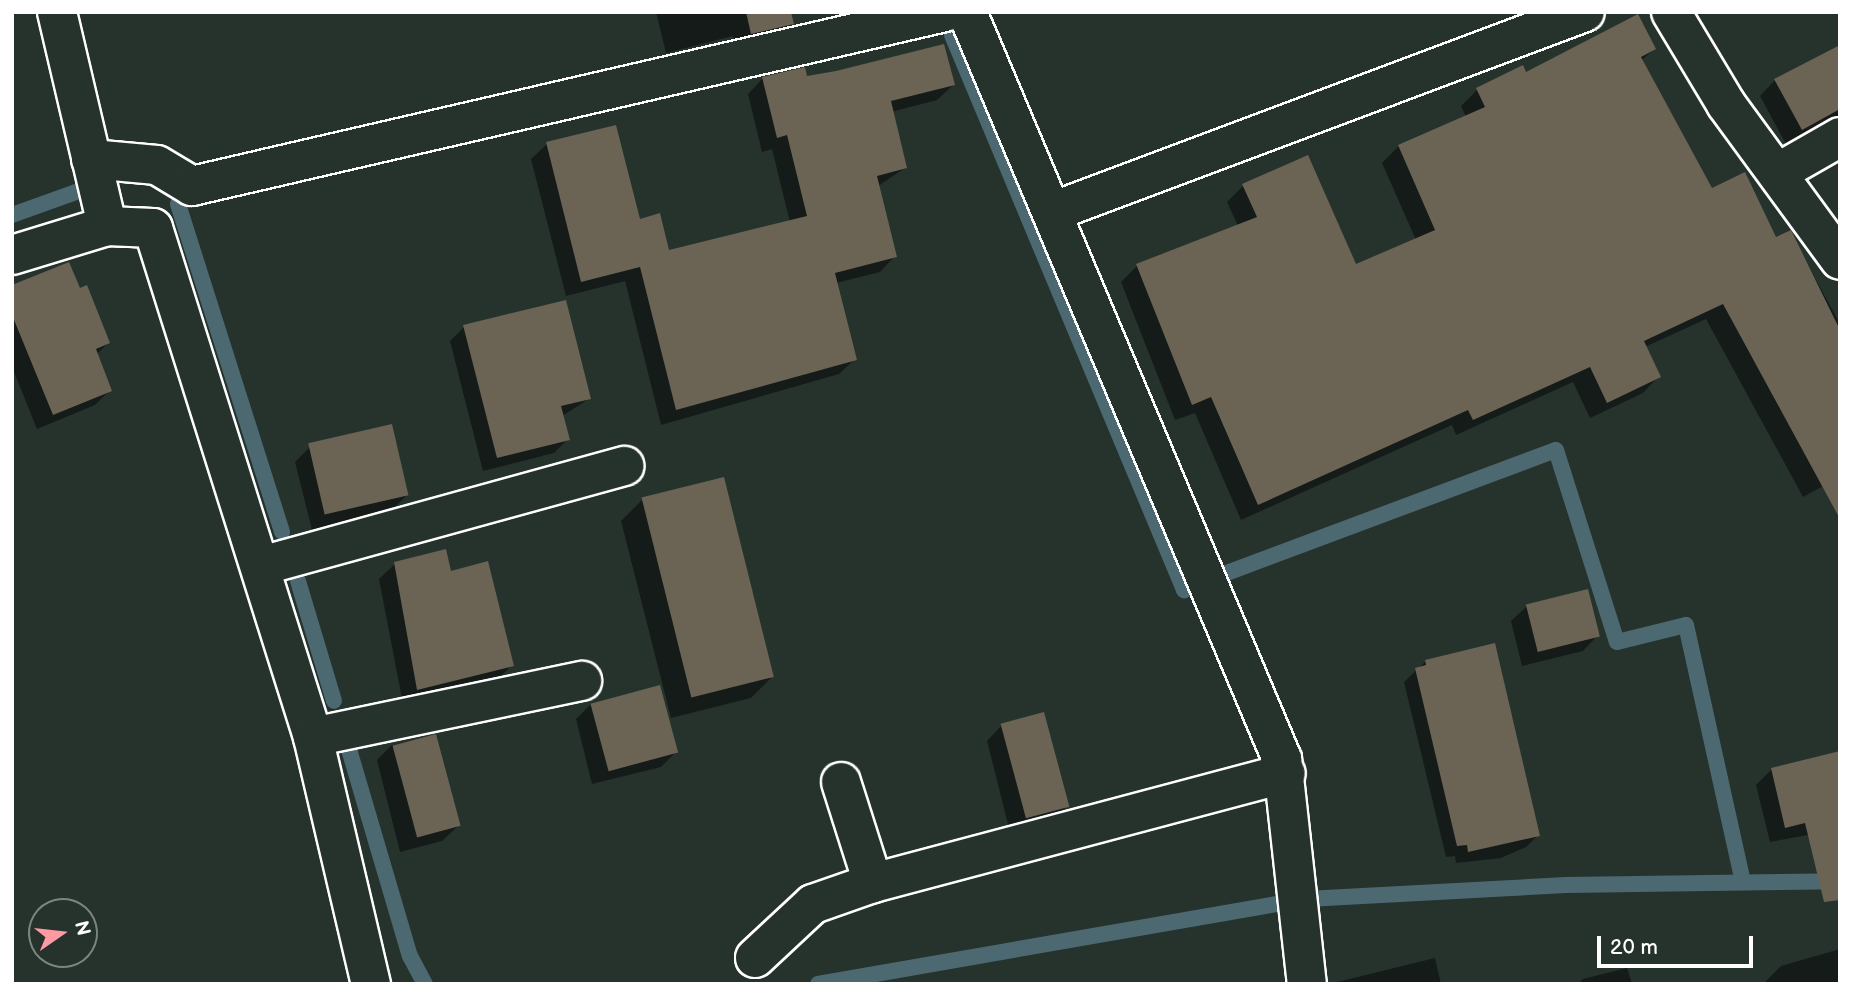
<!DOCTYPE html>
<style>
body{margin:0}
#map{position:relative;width:1852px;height:996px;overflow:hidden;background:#26332d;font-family:"Balsamiq Sans",sans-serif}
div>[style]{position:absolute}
.shadow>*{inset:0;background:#0007}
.stream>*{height:16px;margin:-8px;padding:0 8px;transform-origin:8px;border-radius:8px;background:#4c6972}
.building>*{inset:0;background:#6b6454;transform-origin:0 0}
.roads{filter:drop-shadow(2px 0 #fff) drop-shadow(-2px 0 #fff) drop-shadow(0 2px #fff) drop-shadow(0 -2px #fff)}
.minor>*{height:38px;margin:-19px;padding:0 19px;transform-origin:19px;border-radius:19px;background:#26332d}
span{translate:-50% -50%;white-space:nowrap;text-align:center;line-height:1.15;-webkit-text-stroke:5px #26332d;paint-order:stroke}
.frame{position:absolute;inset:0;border:14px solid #fff;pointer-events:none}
.north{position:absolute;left:28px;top:898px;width:70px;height:70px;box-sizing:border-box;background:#26332d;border:2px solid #7d8581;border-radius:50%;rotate:76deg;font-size:19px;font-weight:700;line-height:28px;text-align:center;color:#fff}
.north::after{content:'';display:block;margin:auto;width:24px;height:32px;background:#ff9aa2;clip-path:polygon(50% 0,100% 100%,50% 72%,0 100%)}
.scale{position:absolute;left:1597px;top:936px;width:156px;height:32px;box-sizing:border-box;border:4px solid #fff;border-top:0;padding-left:9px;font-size:21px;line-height:24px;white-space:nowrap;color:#fff;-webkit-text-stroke:5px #26332d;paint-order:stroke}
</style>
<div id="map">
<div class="shadow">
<div style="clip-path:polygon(656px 12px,790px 12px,792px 24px,777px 39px,736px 48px,733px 36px,666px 53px)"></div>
<div style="clip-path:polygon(1654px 49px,1641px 61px,1711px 190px,1775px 239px,1790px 232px,1840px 324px,1840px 477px,1803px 497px,1706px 319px,1645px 347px,1659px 376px,1643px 393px,1590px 418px,1573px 382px,1456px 435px,1452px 425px,1241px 520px,1195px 413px,1175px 420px,1121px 282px,1137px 266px,1238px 226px,1227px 202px,1243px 186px,1355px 267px,1416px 240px,1382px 163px,1399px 146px,1466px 117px,1461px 106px,1477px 90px,1522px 67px,1525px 74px)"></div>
<div style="clip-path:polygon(1840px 58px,1840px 115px,1786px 144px,1760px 96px,1775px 80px)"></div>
<div style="clip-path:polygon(763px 78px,953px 85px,937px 100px,891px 112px,905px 168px,878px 186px,895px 256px,880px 272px,836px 283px,855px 359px,839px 374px,661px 425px,625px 281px,566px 296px,531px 159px,547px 144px,668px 252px,790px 222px,772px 149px,762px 152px,748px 94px)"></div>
<div style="clip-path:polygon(12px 287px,79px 290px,108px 343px,96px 355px,110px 390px,95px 405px,37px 429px,12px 367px)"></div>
<div style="clip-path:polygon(464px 327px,589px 399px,562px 416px,568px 439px,554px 453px,483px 471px,450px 341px)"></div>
<div style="clip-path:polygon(310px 447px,407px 495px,392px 510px,312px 530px,295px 462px)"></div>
<div style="clip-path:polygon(642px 500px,772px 677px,751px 698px,671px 718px,621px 521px)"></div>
<div style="clip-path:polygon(395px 564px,450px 573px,512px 665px,497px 680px,403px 704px,379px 579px)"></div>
<div style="clip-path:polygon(1527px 606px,1598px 635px,1583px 651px,1522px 666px,1511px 621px)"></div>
<div style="clip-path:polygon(1426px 661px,1538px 835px,1526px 847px,1501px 858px,1456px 863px,1455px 856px,1446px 857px,1404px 682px)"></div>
<div style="clip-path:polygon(591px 704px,676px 752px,661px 767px,592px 784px,576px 719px)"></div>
<div style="clip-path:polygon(1002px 725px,1067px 806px,1052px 821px,1010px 832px,987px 741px)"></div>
<div style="clip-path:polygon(392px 745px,458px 826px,442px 841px,400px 852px,377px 760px)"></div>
<div style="clip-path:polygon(1840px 753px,1840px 829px,1770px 842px,1756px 785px,1771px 770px)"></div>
<div style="clip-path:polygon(1840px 949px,1840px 984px,1763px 984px,1781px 966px)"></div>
<div style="clip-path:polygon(1435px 958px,1441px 984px,1336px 984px,1337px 982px)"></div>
<div style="clip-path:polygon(1627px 968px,1632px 984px,1578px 984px,1583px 979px)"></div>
</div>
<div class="stream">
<div style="left:952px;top:35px;width:602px;rotate:67.31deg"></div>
<div style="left:1184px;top:590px;width:9px;rotate:-21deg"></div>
<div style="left:178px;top:204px;width:344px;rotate:72.4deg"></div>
<div style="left:12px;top:215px;width:71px;rotate:-19.7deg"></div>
<div style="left:1224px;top:574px;width:354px;rotate:-20.5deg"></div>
<div style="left:1556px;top:450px;width:201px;rotate:72.4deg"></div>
<div style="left:1617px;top:642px;width:71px;rotate:-13.8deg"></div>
<div style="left:1686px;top:625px;width:263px;rotate:77.5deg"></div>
<div style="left:298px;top:581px;width:125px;rotate:73.3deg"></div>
<div style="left:348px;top:746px;width:219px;rotate:73.6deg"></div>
<div style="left:410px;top:956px;width:32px;rotate:62deg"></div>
<div style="left:818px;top:984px;width:496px;rotate:-9.9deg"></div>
<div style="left:1307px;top:899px;width:259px;rotate:-3.1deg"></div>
<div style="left:1566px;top:885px;width:274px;rotate:-0.8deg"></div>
</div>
<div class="building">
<div style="clip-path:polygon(746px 12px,791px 12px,794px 24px,751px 34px)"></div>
<div style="clip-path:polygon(1638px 14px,1656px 49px,1641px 57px,1712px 188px,1745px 172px,1776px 237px,1791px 230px,1840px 330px,1840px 519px,1723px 304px,1644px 341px,1661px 377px,1607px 403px,1590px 367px,1473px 420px,1468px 410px,1258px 505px,1211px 397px,1192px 405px,1136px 264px,1257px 217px,1242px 184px,1308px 155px,1356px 264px,1435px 230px,1398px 145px,1485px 107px,1476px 88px,1523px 65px,1526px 72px)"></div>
<div style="clip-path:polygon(944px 44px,955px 85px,891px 101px,907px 168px,877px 176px,897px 257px,835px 273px,857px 360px,676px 410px,640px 267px,581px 282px,546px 142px,616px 125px,640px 219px,660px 213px,669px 250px,807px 216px,787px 135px,777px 138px,762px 77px,805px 67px,807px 76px,836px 71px)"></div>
<div style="clip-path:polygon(1840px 45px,1840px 109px,1802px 130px,1774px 79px)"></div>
<div style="clip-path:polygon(69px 262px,80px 288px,87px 285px,110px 343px,96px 349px,112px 391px,53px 415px,12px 315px,12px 285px)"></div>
<div style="clip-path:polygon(566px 300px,591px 399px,561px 406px,570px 440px,497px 458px,463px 325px)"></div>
<div style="left:392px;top:424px;width:73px;height:86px;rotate:77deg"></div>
<div style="left:724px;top:477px;width:206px;height:85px;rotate:76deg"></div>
<div style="clip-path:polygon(446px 549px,451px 571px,488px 561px,514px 666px,417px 690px,394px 562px)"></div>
<div style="left:1588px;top:589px;width:49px;height:64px;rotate:76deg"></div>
<div style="clip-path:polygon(1495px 643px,1540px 836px,1468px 852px,1467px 845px,1457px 846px,1415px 668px,1426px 665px,1425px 660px)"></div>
<div style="left:660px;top:685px;width:70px;height:72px;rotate:75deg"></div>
<div style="left:1044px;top:712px;width:98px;height:45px;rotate:75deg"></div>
<div style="left:436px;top:734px;width:95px;height:45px;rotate:75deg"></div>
<div style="clip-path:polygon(1840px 751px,1840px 900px,1824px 902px,1805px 823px,1785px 828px,1771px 768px)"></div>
</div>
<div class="roads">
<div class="minor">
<div style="left:57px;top:12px;width:220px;rotate:76.8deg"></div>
<div style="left:107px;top:226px;width:46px;rotate:2.5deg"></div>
<div style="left:153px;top:228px;width:534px;rotate:72.55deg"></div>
<div style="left:313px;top:737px;width:254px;rotate:76.8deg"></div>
<div style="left:967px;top:12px;width:811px;rotate:67.14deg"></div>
<div style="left:1282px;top:759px;width:226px;rotate:83.7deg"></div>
<div style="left:1671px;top:12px;width:107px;rotate:59.1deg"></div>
<div style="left:1726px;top:104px;width:193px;rotate:53.8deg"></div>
<div style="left:91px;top:159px;width:66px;rotate:5.2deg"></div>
<div style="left:157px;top:165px;width:41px;rotate:31deg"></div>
<div style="left:192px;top:186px;width:773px;rotate:-13.01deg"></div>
<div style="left:1779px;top:172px;width:70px;rotate:-29.8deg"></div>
<div style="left:1052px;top:212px;width:569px;rotate:-20.57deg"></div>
<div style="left:12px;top:255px;width:99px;rotate:-17deg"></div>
<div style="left:261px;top:566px;width:377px;rotate:-15.4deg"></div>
<div style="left:313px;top:737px;width:275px;rotate:-11.8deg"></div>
<div style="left:841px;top:782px;width:106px;rotate:72.4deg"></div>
<div style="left:755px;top:958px;width:79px;rotate:-43deg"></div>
<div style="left:813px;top:904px;width:64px;rotate:-19.3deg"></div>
<div style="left:873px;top:883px;width:427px;rotate:-14.9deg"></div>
</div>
</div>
<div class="frame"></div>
<div class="north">N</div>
<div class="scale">20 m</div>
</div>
